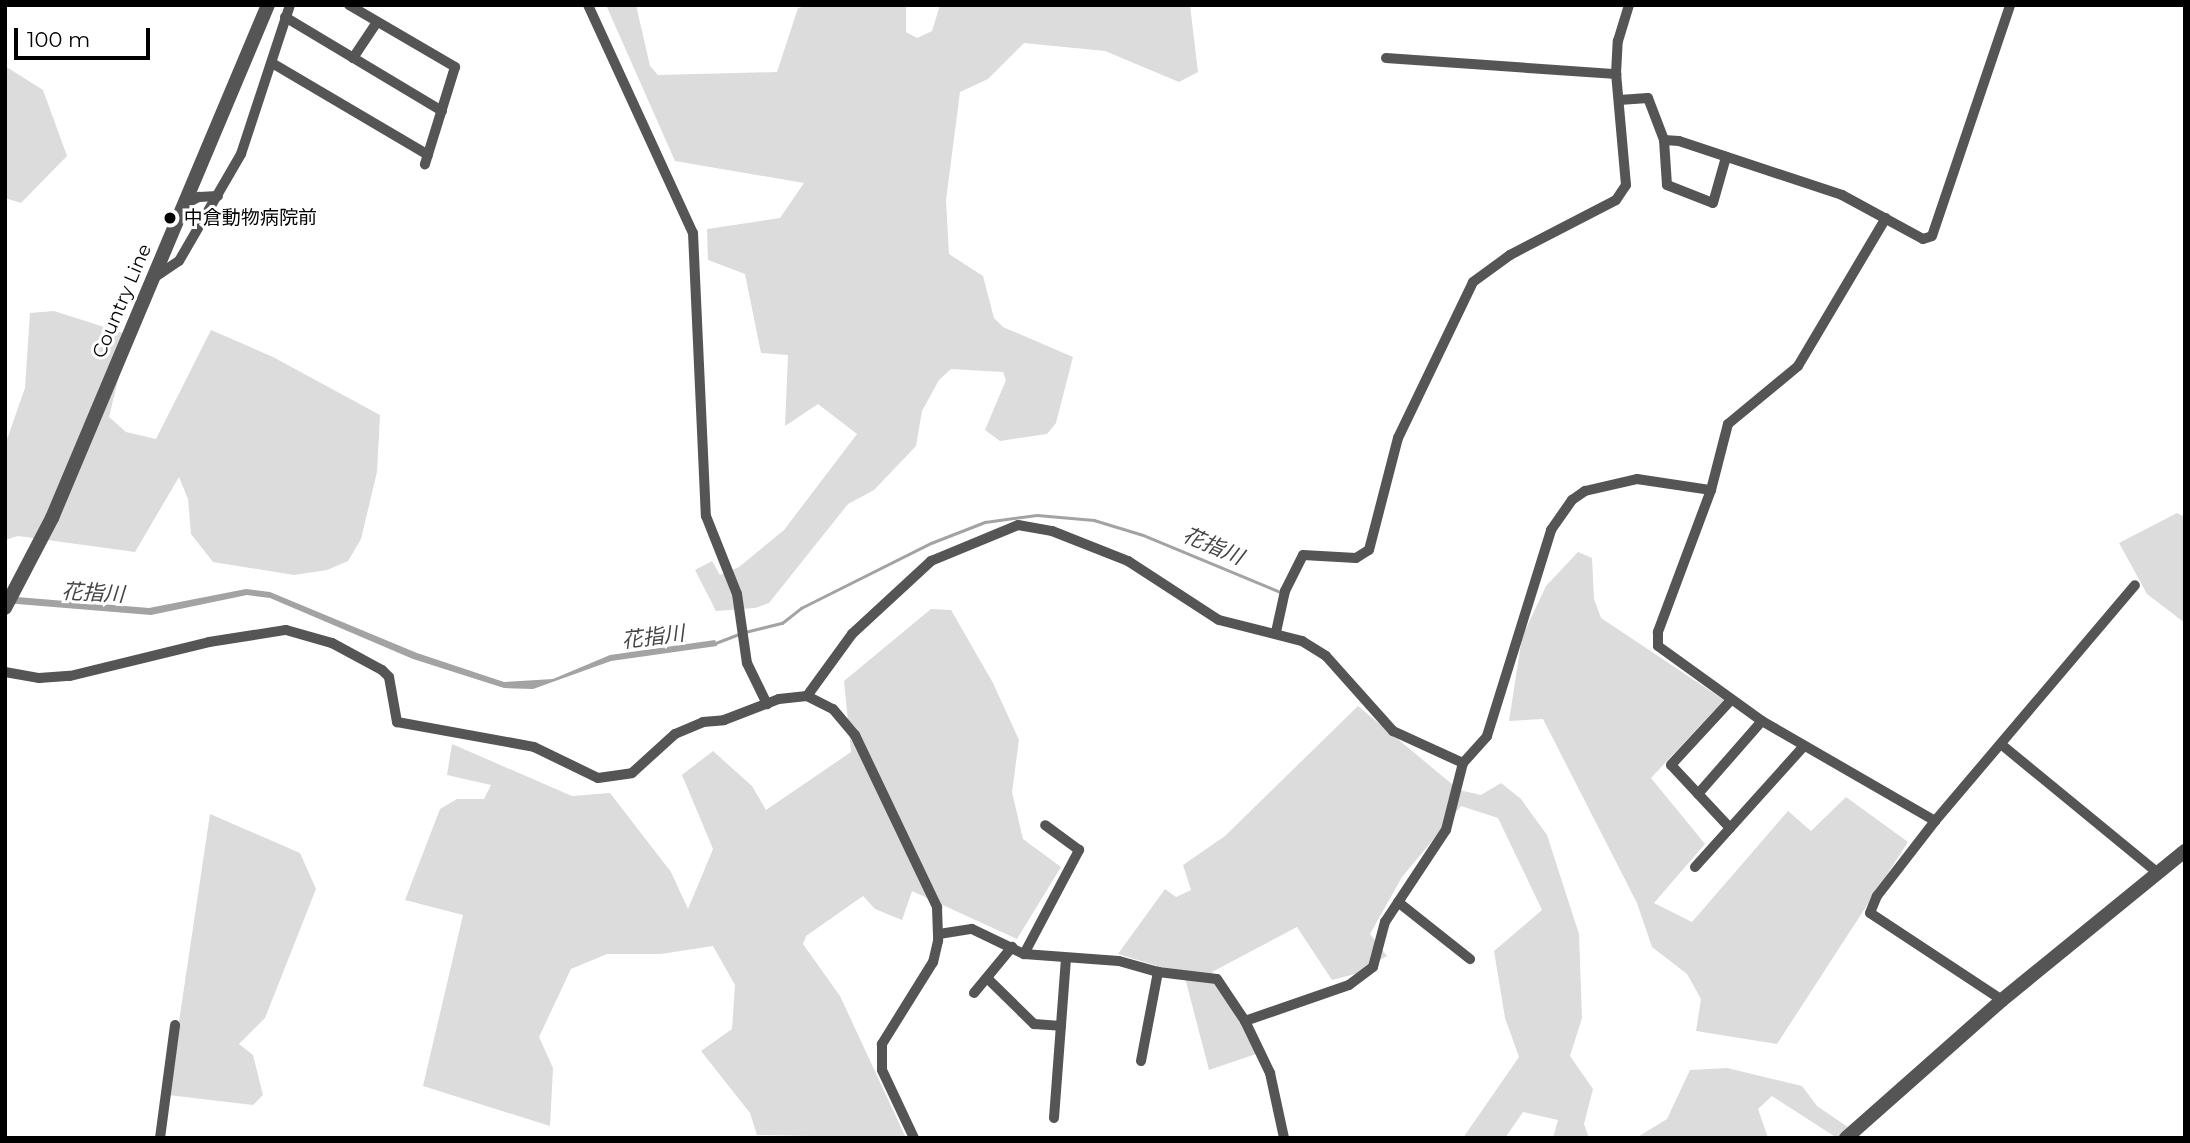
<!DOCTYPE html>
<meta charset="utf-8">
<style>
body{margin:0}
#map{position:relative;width:2190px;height:1143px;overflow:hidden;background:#fff;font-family:Montserrat,"Noto Sans JP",sans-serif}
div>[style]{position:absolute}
.green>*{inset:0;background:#dcdcdc}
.water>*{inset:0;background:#a3a3a3}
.stream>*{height:2.5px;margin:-1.25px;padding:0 1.25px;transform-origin:1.25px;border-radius:1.25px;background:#a3a3a3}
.minor>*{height:10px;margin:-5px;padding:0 5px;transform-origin:5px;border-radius:5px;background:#555}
.tertiary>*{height:14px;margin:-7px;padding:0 7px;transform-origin:7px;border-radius:7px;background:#555}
.dots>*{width:19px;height:19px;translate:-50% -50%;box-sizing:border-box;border:4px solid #fff;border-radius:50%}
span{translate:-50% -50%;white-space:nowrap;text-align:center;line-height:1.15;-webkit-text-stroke:6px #fff;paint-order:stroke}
.poi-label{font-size:19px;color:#000}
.left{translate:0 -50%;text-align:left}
.street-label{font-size:19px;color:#000}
.water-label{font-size:21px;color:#444;font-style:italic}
.frame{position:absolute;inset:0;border:7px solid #000;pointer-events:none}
.scale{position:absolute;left:14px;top:28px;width:136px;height:32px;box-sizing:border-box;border:4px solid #000;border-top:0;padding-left:9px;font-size:21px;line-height:24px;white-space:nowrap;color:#000;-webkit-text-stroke:5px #fff;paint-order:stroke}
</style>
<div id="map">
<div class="green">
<div style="clip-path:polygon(606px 5px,636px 5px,650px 66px,658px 75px,777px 72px,798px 8px,811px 5px,906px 5px,906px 32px,917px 38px,932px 31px,940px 5px,1190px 5px,1198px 72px,1179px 82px,1105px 51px,1024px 43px,988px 79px,960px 92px,946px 200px,949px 254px,983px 276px,994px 318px,1003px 327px,1073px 357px,1056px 423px,1047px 434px,1000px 441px,985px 430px,1006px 380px,1003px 372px,951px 369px,939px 380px,922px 411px,916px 446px,874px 490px,848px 504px,769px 603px,755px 608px,716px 611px,695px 570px,712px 561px,720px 575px,739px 567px,784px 530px,857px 434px,818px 404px,785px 426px,788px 355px,761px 353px,745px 274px,708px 260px,707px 229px,780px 218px,804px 183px,675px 161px)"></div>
<div style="clip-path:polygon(5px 66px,43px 90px,67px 156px,21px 203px,5px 198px)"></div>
<div style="clip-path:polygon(54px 311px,129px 335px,109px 417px,126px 432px,156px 439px,211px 330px,273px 357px,380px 415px,377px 472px,361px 539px,348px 561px,327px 570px,294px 575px,213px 562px,191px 534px,188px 499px,179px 477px,135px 552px,18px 536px,5px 540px,5px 445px,25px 388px,30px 313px)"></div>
<div style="clip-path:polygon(2177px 513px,2185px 517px,2185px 623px,2147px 594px,2119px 543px)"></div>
<div style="clip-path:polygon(1578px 552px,1592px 558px,1594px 599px,1601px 618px,1724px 700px,1651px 778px,1705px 844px,1654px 903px,1692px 922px,1788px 811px,1811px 831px,1846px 797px,1908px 842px,1777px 1044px,1696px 1031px,1701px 999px,1687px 974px,1652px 947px,1637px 903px,1543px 719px,1509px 721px,1522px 637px,1546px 586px)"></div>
<div style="clip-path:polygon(931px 609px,951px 610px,993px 683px,1019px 740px,1012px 792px,1023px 839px,1061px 867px,1017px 939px,912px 891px,902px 920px,875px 909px,863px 896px,806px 936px,803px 944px,840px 996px,906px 1138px,757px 1135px,750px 1113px,701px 1051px,732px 1029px,735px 985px,713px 946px,661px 954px,607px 954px,571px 969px,539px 1037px,553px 1068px,550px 1126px,423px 1086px,463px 915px,405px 900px,440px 809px,457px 799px,484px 799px,491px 785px,447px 775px,452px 744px,572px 796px,610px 793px,671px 872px,688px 909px,713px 849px,682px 775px,713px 751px,752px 786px,766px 810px,851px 752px,844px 681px)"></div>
<div style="clip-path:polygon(1358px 706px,1459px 790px,1481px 795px,1501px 783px,1521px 799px,1547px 835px,1579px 934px,1582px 1018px,1570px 1056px,1593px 1089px,1584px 1124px,1589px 1138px,1553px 1138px,1558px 1120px,1523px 1112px,1505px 1138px,1463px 1138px,1519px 1057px,1505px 1018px,1494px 951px,1542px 910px,1498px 818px,1461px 806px,1402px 877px,1370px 934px,1387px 956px,1355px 974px,1332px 980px,1297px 927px,1212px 972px,1259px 1053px,1209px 1070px,1184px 974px,1118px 954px,1165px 889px,1176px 897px,1191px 890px,1183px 865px,1225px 836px)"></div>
<div style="clip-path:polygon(210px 814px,300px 853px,316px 889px,265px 1018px,239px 1044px,253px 1055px,263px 1095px,253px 1105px,168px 1095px)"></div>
<div style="clip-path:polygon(1727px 1068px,1802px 1086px,1817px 1106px,1864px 1138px,1837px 1138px,1772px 1096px,1758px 1109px,1768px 1138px,1636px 1138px,1667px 1119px,1690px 1070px)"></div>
</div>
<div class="water">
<div style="clip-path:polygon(246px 589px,270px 592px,417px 653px,504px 682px,553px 679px,610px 655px,715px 640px,717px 646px,611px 661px,533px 689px,504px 688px,413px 659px,270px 598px,247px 595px,151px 615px,5px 603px,5px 596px,149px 608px)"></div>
</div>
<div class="stream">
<div style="left:745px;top:632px;width:38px;rotate:-14deg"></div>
<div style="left:782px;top:623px;width:24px;rotate:-38deg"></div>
<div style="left:801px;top:608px;width:145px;rotate:-26.6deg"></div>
<div style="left:931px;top:543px;width:58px;rotate:-21.3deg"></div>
<div style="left:985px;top:522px;width:52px;rotate:-7.7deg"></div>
<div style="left:1037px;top:515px;width:57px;rotate:5deg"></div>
<div style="left:1094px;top:520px;width:51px;rotate:17deg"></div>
<div style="left:1143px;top:535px;width:152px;rotate:22.5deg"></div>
<div style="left:713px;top:644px;width:28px;rotate:-21deg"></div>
</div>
<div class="minor">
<div style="left:349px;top:5px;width:123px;rotate:30.3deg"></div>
<div style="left:455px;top:67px;width:102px;rotate:107.2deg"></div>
<div style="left:588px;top:5px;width:251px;rotate:65.3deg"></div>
<div style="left:693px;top:233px;width:283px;rotate:87.4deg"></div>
<div style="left:706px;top:516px;width:84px;rotate:68.3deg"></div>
<div style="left:737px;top:594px;width:70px;rotate:81.8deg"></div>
<div style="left:747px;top:663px;width:46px;rotate:64deg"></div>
<div style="left:285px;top:17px;width:183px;rotate:30.9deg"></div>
<div style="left:353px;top:58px;width:43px;rotate:-56.3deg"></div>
<div style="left:1386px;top:58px;width:231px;rotate:4deg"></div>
<div style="left:272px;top:63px;width:181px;rotate:30.5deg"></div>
<div style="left:1619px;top:100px;width:29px;rotate:-4deg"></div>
<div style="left:1648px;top:98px;width:45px;rotate:69.1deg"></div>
<div style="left:1664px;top:140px;width:45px;rotate:86.2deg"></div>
<div style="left:1667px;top:185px;width:49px;rotate:21.4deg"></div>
<div style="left:1713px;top:203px;width:48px;rotate:-74.2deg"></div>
<div style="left:1664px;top:140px;width:15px;rotate:4deg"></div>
<div style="left:1679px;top:141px;width:172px;rotate:18.3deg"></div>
<div style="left:1842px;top:195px;width:92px;rotate:28.5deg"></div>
<div style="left:1923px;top:239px;width:9px;rotate:-18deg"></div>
<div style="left:1932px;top:236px;width:244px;rotate:-71.3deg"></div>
<div style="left:183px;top:205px;width:18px;rotate:-27deg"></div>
<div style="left:199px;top:197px;width:19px;rotate:-3deg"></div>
<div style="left:152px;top:279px;width:32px;rotate:-34deg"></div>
<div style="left:179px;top:261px;width:124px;rotate:-59.9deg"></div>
<div style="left:241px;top:154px;width:157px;rotate:-71.8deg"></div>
<div style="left:1711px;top:490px;width:152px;rotate:110.5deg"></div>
<div style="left:1658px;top:632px;width:14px;rotate:90deg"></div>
<div style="left:1658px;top:646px;width:128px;rotate:35.8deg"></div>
<div style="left:1762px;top:721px;width:200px;rotate:30deg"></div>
<div style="left:1276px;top:632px;width:42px;rotate:-77.6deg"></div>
<div style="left:1285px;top:591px;width:40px;rotate:-63.4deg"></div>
<div style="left:1303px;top:555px;width:53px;rotate:3.2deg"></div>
<div style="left:1356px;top:558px;width:15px;rotate:-32deg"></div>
<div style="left:1369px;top:550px;width:116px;rotate:-75.5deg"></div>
<div style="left:1398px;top:438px;width:173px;rotate:-64.3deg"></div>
<div style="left:1473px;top:282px;width:46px;rotate:-36.1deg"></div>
<div style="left:1510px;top:255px;width:119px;rotate:-27.4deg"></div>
<div style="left:1616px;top:200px;width:18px;rotate:-56deg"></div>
<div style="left:1626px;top:185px;width:111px;rotate:-95.1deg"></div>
<div style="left:1616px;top:74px;width:33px;rotate:-87deg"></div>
<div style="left:1618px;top:41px;width:38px;rotate:-73deg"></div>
<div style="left:5px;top:672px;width:35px;rotate:10deg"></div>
<div style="left:39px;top:678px;width:31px;rotate:-4deg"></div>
<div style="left:70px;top:676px;width:143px;rotate:-13.7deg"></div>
<div style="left:209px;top:642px;width:78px;rotate:-8.9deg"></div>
<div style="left:286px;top:630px;width:48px;rotate:15.8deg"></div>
<div style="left:332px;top:643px;width:57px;rotate:28.4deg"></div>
<div style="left:382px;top:670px;width:10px;rotate:45deg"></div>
<div style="left:389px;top:677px;width:46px;rotate:79.9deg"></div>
<div style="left:397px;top:722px;width:139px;rotate:10.3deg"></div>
<div style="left:534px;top:747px;width:71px;rotate:25.8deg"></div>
<div style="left:598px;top:778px;width:34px;rotate:-8deg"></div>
<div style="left:632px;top:773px;width:58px;rotate:-42.2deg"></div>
<div style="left:675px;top:734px;width:30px;rotate:-23deg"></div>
<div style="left:703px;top:722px;width:21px;rotate:-5deg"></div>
<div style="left:724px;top:720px;width:59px;rotate:-20.9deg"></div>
<div style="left:779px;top:699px;width:28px;rotate:-6deg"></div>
<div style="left:807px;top:696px;width:77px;rotate:-54deg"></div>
<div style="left:852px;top:634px;width:108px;rotate:-42.7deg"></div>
<div style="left:931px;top:561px;width:94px;rotate:-22.5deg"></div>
<div style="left:1018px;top:525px;width:35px;rotate:10deg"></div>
<div style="left:1052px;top:531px;width:82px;rotate:21.5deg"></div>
<div style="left:1128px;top:561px;width:108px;rotate:33deg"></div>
<div style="left:1219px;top:620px;width:86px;rotate:14.2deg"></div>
<div style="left:1302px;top:641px;width:28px;rotate:32deg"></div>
<div style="left:1326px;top:656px;width:101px;rotate:48.2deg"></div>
<div style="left:1393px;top:731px;width:77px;rotate:24.6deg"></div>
<div style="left:1463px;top:763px;width:36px;rotate:-48deg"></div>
<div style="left:1487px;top:736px;width:216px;rotate:-72.7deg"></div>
<div style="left:1551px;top:530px;width:37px;rotate:-55deg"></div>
<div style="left:1572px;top:500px;width:16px;rotate:-35deg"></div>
<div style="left:1585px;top:491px;width:53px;rotate:-13deg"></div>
<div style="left:1637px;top:479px;width:75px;rotate:8.5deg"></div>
<div style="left:1711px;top:490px;width:68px;rotate:-75.6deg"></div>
<div style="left:1728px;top:424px;width:91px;rotate:-39.6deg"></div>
<div style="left:1798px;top:366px;width:172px;rotate:-59.3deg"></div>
<div style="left:807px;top:696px;width:29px;rotate:27deg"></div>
<div style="left:833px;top:709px;width:34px;rotate:50deg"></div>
<div style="left:855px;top:735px;width:191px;rotate:64.5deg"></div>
<div style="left:937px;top:907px;width:34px;rotate:88deg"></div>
<div style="left:938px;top:941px;width:22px;rotate:103deg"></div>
<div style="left:933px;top:962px;width:97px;rotate:121.9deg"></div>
<div style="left:882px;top:1044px;width:26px;rotate:90deg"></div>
<div style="left:882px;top:1070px;width:75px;rotate:64.8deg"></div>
<div style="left:2002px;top:745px;width:202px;rotate:39.4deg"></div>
<div style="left:1698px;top:794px;width:97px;rotate:-48.8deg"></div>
<div style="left:1730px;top:828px;width:86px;rotate:-133.1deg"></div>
<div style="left:1671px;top:765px;width:88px;rotate:-47.3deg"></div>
<div style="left:1695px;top:867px;width:163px;rotate:-48deg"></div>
<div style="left:1398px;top:902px;width:92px;rotate:38.4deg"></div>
<div style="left:939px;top:934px;width:33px;rotate:-9deg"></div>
<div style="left:972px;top:929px;width:58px;rotate:25.7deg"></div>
<div style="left:1024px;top:954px;width:118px;rotate:-62.1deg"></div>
<div style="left:1079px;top:850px;width:42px;rotate:-143.7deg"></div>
<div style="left:1024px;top:954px;width:95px;rotate:4.2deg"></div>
<div style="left:1119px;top:961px;width:41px;rotate:15.8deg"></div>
<div style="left:1158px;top:972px;width:59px;rotate:6.8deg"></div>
<div style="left:1217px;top:979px;width:50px;rotate:56.3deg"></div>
<div style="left:1245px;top:1021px;width:58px;rotate:64.3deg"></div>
<div style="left:1270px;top:1073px;width:66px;rotate:77.8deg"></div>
<div style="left:987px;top:978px;width:66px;rotate:44.4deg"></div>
<div style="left:1034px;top:1024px;width:27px;rotate:4deg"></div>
<div style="left:974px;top:993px;width:60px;rotate:-50.4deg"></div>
<div style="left:2002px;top:1000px;width:158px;rotate:-146.6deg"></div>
<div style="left:1870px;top:913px;width:18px;rotate:-68deg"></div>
<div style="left:1877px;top:896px;width:95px;rotate:-52.3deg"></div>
<div style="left:1935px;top:821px;width:309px;rotate:-49.7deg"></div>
<div style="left:1245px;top:1021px;width:110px;rotate:-19.1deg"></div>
<div style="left:1349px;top:985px;width:30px;rotate:-37deg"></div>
<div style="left:1373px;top:967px;width:47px;rotate:-75.1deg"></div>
<div style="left:1385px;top:922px;width:110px;rotate:-56.5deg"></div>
<div style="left:1446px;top:830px;width:69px;rotate:-75.8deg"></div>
<div style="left:1141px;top:1061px;width:91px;rotate:-79.2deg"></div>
<div style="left:1054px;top:1118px;width:160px;rotate:-85.7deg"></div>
<div style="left:160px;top:1138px;width:114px;rotate:-82.4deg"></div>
</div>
<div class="tertiary">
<div style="left:5px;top:608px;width:102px;rotate:-62.4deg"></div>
<div style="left:52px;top:518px;width:557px;rotate:-67.17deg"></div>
<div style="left:1846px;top:1138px;width:208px;rotate:-41.5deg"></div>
<div style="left:2002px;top:1000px;width:236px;rotate:-39.2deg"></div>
</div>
<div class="dots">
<div style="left:170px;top:218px;background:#000"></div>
</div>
<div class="poi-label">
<span class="left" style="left:184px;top:218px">中倉動物病院前</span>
</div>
<div class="street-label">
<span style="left:122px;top:301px;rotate:-67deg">Country Line</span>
</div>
<div class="water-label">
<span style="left:1213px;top:546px;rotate:23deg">花指川</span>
<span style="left:93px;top:593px;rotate:3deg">花指川</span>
<span style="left:653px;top:637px;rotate:-7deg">花指川</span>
</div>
<div class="frame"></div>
<div class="scale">100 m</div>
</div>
